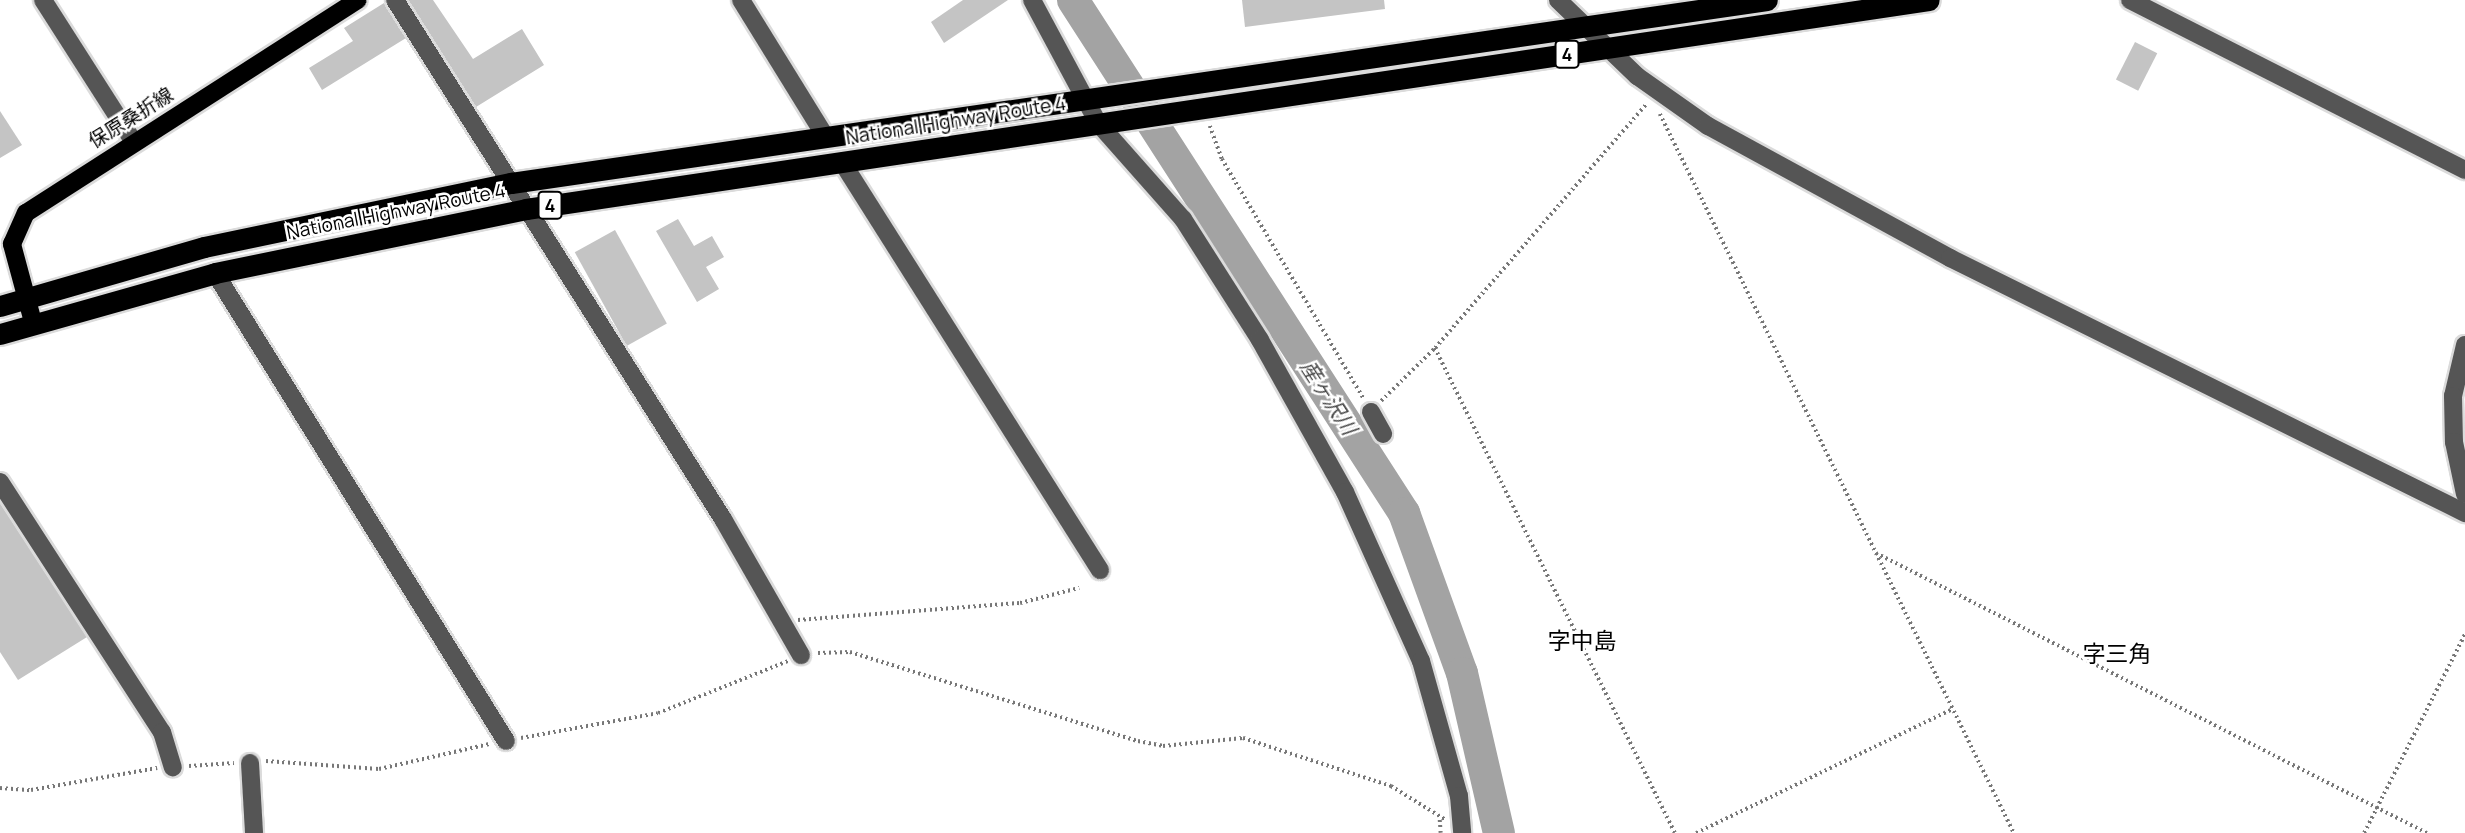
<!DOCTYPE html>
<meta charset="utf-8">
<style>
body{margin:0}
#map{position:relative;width:2465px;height:833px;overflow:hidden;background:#fff;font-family:Manrope,"Noto Sans JP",sans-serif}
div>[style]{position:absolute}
.river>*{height:32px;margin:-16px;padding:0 16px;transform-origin:16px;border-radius:16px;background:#a3a3a3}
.building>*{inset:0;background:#c4c4c4;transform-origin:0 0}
.path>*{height:3.5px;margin-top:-1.75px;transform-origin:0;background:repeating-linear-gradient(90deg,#777 0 2px,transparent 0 5.5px)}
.roads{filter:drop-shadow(2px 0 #dbdbdb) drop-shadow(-2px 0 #dbdbdb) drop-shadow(0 2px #dbdbdb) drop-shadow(0 -2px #dbdbdb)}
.minor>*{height:18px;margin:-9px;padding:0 9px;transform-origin:9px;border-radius:9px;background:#555}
.major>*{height:18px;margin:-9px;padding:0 9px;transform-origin:9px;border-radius:9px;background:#000}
.highway>*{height:21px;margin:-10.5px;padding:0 10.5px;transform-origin:10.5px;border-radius:10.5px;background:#000}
span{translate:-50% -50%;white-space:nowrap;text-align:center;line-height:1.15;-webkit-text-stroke:5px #fff;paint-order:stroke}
.shield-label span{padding:2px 5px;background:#fff;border:2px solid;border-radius:5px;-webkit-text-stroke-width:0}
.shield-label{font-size:18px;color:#000;font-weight:700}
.street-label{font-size:19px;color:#000}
.water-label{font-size:21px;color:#444;font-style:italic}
.quarter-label{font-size:23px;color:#000}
</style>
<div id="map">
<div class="river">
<div style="left:1073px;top:0;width:611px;rotate:57.17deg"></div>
<div style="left:1404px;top:513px;width:170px;rotate:70.1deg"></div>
<div style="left:1462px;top:673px;width:164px;rotate:77deg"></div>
</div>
<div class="building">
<div style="clip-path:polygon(408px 0,433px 0,473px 59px,522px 29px,544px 65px,476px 107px)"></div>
<div style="clip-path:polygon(963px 0,1008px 0,944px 43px,931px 22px)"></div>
<div style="clip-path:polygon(1242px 0,1384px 0,1385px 9px,1245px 27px)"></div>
<div style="clip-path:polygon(384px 3px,406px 38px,322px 90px,309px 68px,353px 41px,344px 28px)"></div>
<div style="left:2135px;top:42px;width:25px;height:42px;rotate:27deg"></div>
<div style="clip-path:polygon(0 111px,22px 145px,0 158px)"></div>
<div style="clip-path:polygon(678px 219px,694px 246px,712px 236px,724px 257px,706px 267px,719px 289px,697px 302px,656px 231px)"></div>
<div style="left:615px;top:230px;width:107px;height:46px;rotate:61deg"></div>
<div style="clip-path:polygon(0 503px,87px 637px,18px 680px,0 652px)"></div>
</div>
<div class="path">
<div style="left:1660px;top:114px;width:801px;rotate:63.79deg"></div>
<div style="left:1210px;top:126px;width:35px;rotate:70deg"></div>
<div style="left:1222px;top:159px;width:279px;rotate:59.4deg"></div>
<div style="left:1435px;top:348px;width:541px;rotate:63.67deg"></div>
<div style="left:1381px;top:401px;width:76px;rotate:-44.5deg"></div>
<div style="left:1435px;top:348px;width:323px;rotate:-49.1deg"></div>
<div style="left:1876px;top:553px;width:618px;rotate:26.94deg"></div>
<div style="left:798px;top:620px;width:223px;rotate:-4.4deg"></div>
<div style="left:1020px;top:603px;width:61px;rotate:-14.3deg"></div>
<div style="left:818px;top:653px;width:32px;rotate:-2deg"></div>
<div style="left:850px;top:652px;width:301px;rotate:17.2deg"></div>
<div style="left:1138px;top:741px;width:25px;rotate:11deg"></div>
<div style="left:1163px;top:746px;width:80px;rotate:-5.7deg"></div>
<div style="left:1243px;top:738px;width:156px;rotate:18deg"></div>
<div style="left:1391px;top:786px;width:65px;rotate:31.7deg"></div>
<div style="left:521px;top:738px;width:139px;rotate:-10.3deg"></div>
<div style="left:658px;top:713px;width:140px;rotate:-21.8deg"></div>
<div style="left:266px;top:761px;width:113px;rotate:4deg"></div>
<div style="left:379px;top:769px;width:113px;rotate:-12.8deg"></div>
<div style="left:189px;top:766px;width:45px;rotate:-3.8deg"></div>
<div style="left:0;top:788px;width:31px;rotate:4deg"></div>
<div style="left:31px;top:790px;width:128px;rotate:-9.9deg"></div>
<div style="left:1440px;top:820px;width:13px;rotate:86deg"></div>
<div style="left:1696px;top:833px;width:285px;rotate:-25.8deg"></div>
<div style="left:2364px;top:833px;width:223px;rotate:-63.1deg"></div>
</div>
<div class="roads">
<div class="minor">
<div style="left:43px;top:0;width:167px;rotate:57.4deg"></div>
<div style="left:395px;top:0;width:614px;rotate:57.71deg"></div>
<div style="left:723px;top:519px;width:157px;rotate:60.2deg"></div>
<div style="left:741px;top:0;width:160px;rotate:58.3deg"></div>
<div style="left:1032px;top:0;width:140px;rotate:61.8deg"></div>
<div style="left:1098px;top:123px;width:128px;rotate:48.5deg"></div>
<div style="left:1183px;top:219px;width:143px;rotate:57.5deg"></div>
<div style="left:1260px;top:340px;width:174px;rotate:60.8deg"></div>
<div style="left:1345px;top:492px;width:185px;rotate:65.8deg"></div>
<div style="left:1421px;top:661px;width:140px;rotate:74.3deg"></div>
<div style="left:1459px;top:796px;width:37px;rotate:85deg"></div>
<div style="left:1558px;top:0;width:110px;rotate:43.9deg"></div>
<div style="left:1637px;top:76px;width:87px;rotate:35.2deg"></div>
<div style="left:1708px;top:126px;width:276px;rotate:28.6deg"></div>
<div style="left:1950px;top:258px;width:575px;rotate:26.34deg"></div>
<div style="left:2130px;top:0;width:376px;rotate:26.9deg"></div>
<div style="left:842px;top:162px;width:483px;rotate:57.7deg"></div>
<div style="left:215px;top:273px;width:551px;rotate:58.13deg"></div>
<div style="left:2465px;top:345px;width:52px;rotate:103.2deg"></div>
<div style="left:2453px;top:396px;width:46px;rotate:88.8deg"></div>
<div style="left:2454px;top:442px;width:53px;rotate:78.1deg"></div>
<div style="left:1371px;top:412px;width:25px;rotate:61deg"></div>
<div style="left:0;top:482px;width:298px;rotate:57.1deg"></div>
<div style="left:162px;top:732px;width:37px;rotate:73deg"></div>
<div style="left:250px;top:763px;width:70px;rotate:86.7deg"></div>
</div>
<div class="major">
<div style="left:33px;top:322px;width:81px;rotate:-105.1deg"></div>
<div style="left:12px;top:244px;width:34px;rotate:-66deg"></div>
<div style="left:26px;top:213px;width:394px;rotate:-32.7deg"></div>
</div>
<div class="highway">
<div style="left:0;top:306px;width:212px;rotate:-16.1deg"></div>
<div style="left:204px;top:247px;width:314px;rotate:-11.8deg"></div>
<div style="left:511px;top:183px;width:1269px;rotate:-8.29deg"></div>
<div style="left:0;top:334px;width:223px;rotate:-15.8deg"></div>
<div style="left:215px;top:273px;width:318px;rotate:-11.6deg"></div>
<div style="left:526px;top:209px;width:1418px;rotate:-8.47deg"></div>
</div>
</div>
<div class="shield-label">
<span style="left:1567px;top:54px">4</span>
<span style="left:550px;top:205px">4</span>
</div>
<div class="street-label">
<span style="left:131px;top:118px;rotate:-32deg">保原桑折線</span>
<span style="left:956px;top:121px;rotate:-9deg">National Highway Route 4</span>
<span style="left:396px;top:212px;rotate:-11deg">National Highway Route 4</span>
</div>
<div class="water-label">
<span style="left:1329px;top:397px;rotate:57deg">産ヶ沢川</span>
</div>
<div class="quarter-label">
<span style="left:1582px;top:640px">字中島</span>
<span style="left:2117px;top:653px">字三角</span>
</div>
</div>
